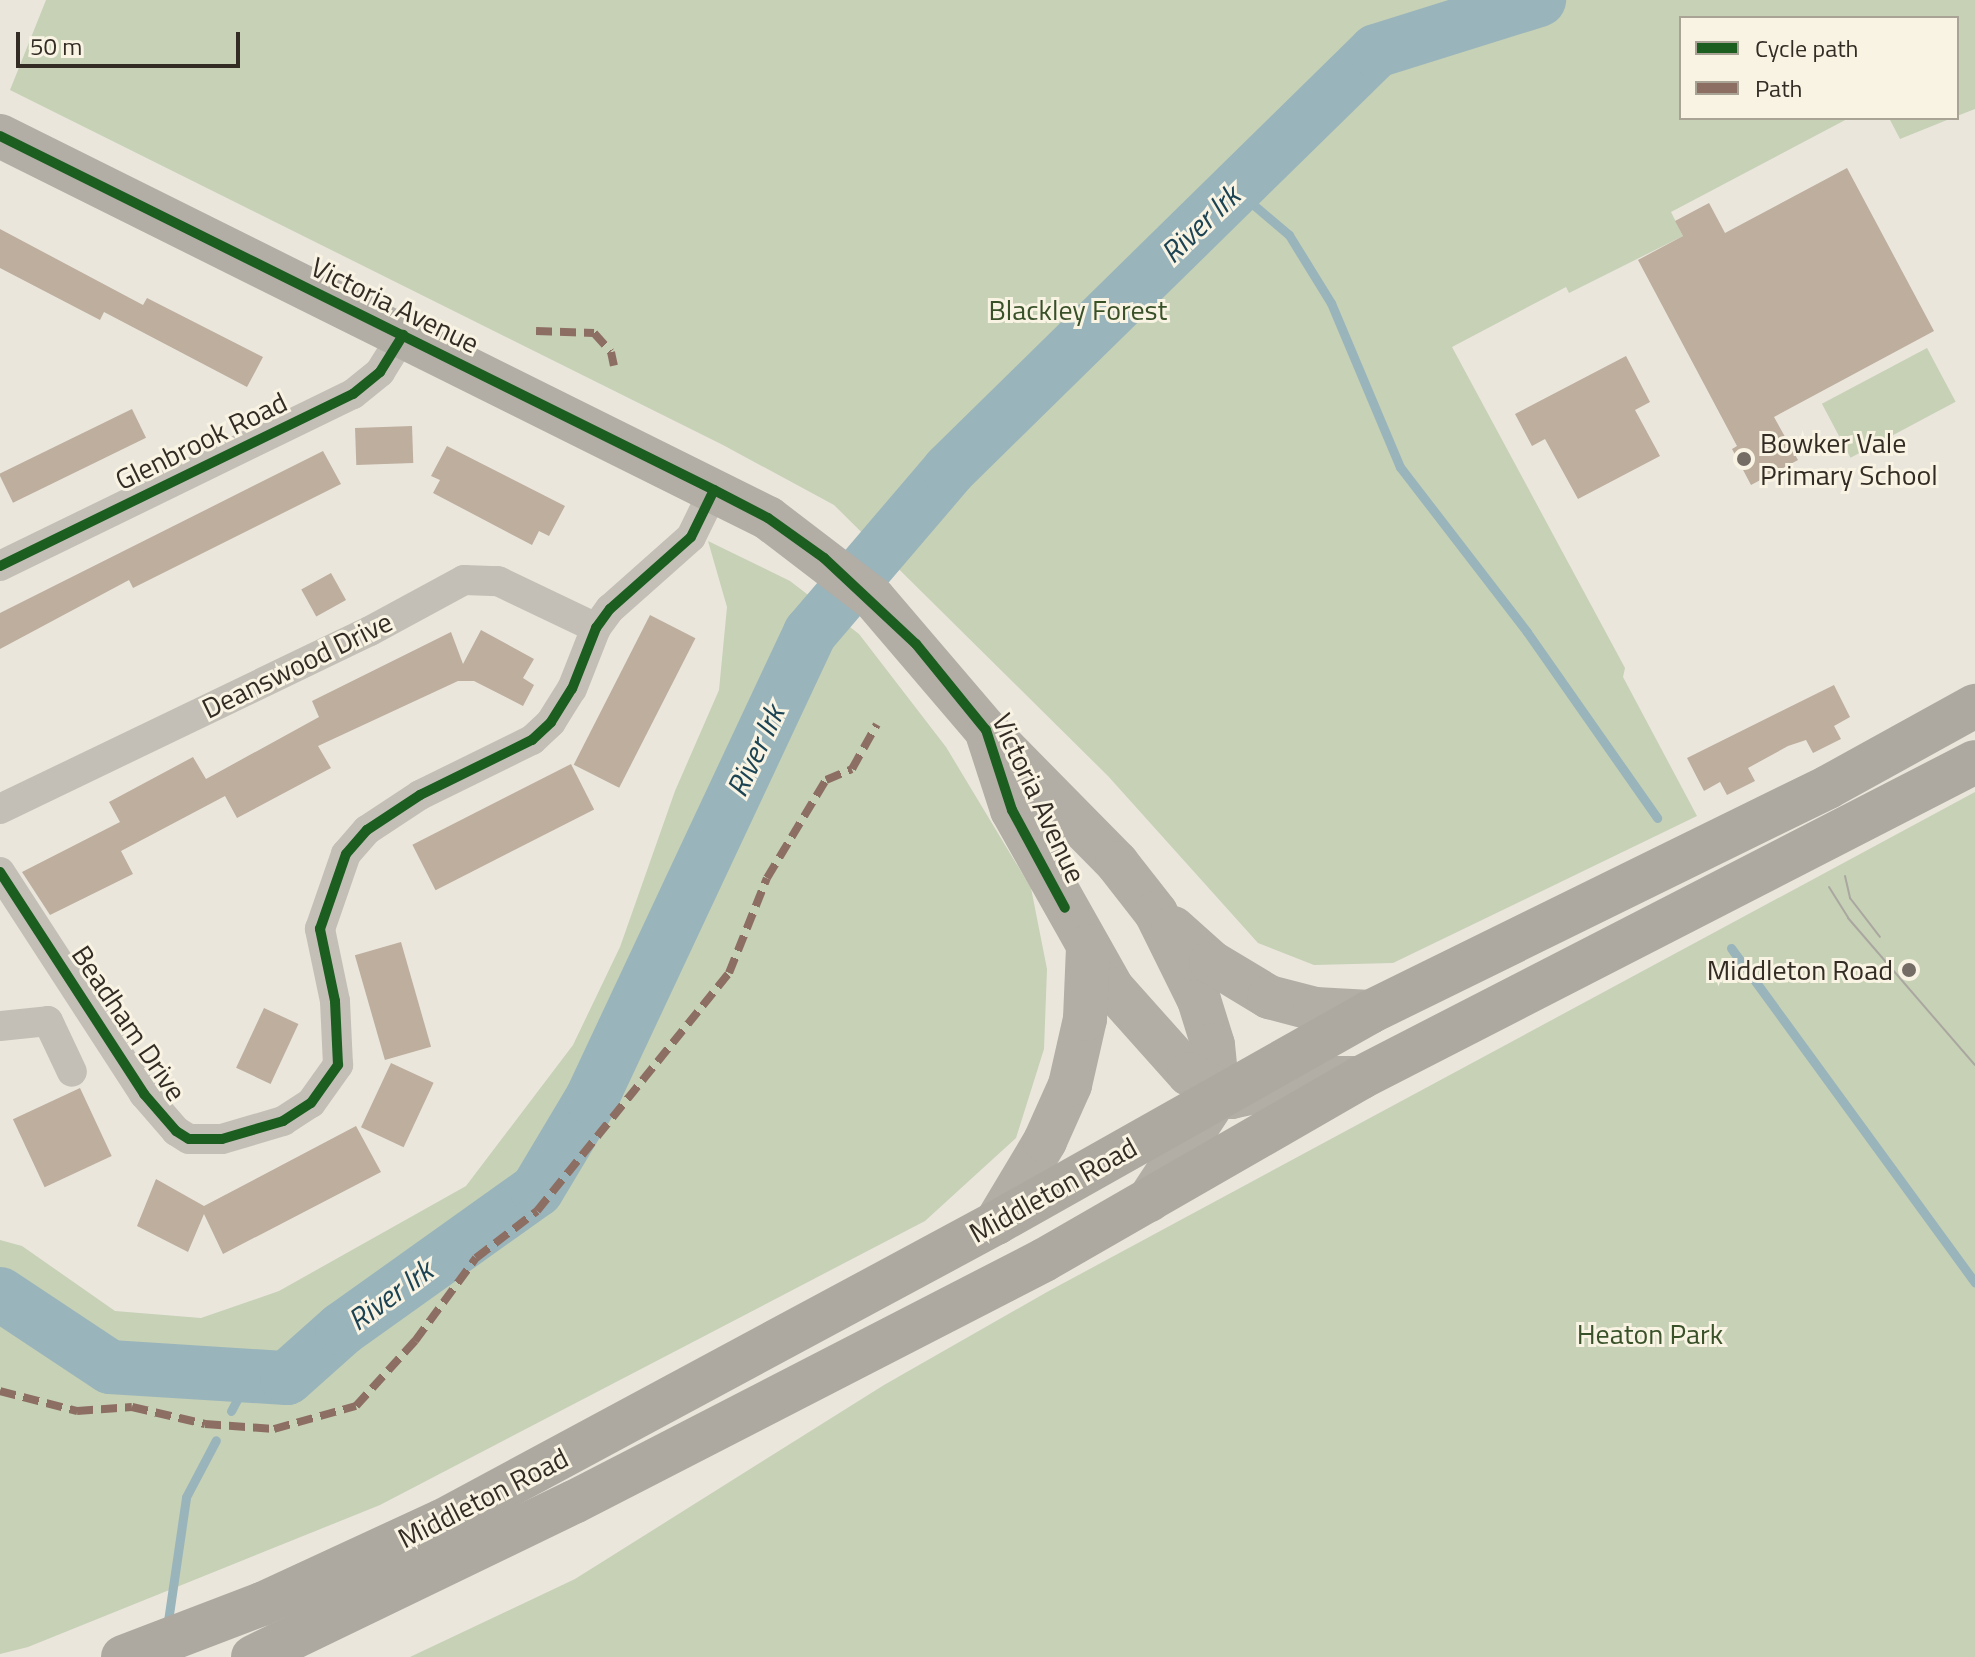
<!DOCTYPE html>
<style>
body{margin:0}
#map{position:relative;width:1975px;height:1657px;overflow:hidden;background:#eae6dc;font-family:"Titillium Web",sans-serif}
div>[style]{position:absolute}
.green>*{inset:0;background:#c6d1b6;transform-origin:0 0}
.stream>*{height:9px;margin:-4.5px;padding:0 4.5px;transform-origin:4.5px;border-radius:4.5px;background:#99b4bb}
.river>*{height:54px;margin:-27px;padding:0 27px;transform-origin:27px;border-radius:27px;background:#99b4bb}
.building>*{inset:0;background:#bdae9e;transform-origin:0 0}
.minor>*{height:30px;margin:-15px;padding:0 15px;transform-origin:15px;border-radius:15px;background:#c3bfb6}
.primary>*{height:44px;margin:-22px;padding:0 22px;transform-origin:22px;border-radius:22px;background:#b2ada5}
.trunk>*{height:44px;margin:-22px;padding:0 22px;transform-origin:22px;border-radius:22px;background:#aea9a0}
.tram>*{height:2px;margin:-1px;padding:0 1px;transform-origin:1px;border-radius:1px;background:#aaa7a0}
.quiet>*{height:8px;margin-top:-4px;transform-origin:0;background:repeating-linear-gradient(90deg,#8d6e63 0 16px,transparent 0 24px)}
.cycleway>*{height:10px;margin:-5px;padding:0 5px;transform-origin:5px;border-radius:5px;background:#1b5e20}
.dots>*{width:22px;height:22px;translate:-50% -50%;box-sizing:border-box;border:4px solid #f8f3e2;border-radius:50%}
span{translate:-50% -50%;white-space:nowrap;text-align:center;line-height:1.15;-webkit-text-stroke:6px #f8f3e2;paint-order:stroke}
.street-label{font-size:28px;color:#332c25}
.park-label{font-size:28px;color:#395129}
.poi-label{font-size:28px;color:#332c25}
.left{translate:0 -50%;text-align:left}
.right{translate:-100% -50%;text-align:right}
.water-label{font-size:30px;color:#1b4353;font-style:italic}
.legend{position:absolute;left:1679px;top:16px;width:280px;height:104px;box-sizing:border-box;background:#f8f3e2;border:2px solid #a9a396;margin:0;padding:10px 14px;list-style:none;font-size:24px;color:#332c25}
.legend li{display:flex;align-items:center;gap:16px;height:40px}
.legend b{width:40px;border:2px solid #a9a396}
.scale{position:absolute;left:16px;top:32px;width:224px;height:36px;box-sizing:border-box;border:4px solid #332c25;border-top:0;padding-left:10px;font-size:24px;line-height:28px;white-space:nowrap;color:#332c25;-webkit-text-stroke:6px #f8f3e2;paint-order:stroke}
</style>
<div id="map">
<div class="green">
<div style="clip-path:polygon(46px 0,1975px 0,1975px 109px,1957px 116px,1957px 18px,1681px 18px,1681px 118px,1849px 118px,1671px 212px,1683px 236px,1569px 293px,1566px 287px,1452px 347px,1625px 668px,1623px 677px,1697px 816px,1393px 963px,1314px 965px,1258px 943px,1108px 776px,834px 505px,723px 445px,10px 90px)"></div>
<div style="clip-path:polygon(1889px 118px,1952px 118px,1900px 139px)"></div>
<div style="left:1927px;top:348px;width:61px;height:119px;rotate:62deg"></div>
<div style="clip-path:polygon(708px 541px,790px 581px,859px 634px,946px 747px,1031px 888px,1047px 969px,1044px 1049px,1016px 1138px,925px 1221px,380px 1505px,28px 1647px,0 1654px,0 1240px,22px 1246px,115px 1311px,201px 1318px,279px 1291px,466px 1186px,573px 1045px,620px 947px,675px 791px,719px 690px,727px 607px)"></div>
<div style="clip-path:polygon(1975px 792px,1975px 1657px,410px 1657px,575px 1579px,884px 1385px,1047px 1292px)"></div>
</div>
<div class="stream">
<div style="left:1235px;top:189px;width:71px;rotate:40.4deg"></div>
<div style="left:1289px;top:235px;width:80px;rotate:58.3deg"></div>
<div style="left:1331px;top:303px;width:178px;rotate:67.2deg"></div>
<div style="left:1400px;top:467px;width:208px;rotate:52.4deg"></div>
<div style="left:1527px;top:632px;width:227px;rotate:55deg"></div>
<div style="left:1731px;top:948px;width:414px;rotate:53.9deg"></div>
<div style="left:231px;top:1411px;width:41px;rotate:-62.2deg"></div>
<div style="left:168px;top:1621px;width:125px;rotate:-81.7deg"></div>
<div style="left:186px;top:1497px;width:64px;rotate:-62.2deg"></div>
</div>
<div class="river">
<div style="left:0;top:1294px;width:132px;rotate:33.6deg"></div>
<div style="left:110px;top:1367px;width:177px;rotate:3.6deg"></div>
<div style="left:287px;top:1378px;width:74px;rotate:-41.7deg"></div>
<div style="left:342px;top:1329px;width:239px;rotate:-35.5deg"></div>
<div style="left:537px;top:1190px;width:107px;rotate:-59.1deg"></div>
<div style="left:592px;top:1098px;width:514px;rotate:-64.88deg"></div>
<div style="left:810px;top:633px;width:214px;rotate:-49.5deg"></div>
<div style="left:949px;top:470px;width:598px;rotate:-44.46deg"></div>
<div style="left:1376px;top:51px;width:171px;rotate:-17.4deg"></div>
</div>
<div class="building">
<div style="clip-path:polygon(1847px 168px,1934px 331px,1774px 417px,1798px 460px,1751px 485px,1732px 449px,1737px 446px,1638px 260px,1683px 236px,1675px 221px,1709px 203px,1725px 233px)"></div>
<div style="clip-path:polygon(0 229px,143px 305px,147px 298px,263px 357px,247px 387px,104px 312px,100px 320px,0 268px)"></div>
<div style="clip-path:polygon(1626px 356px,1650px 402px,1635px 410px,1660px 456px,1578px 499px,1545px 439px,1532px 446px,1515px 414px)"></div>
<div style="left:132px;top:409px;width:32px;height:148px;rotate:64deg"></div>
<div style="left:412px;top:426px;width:37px;height:57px;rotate:88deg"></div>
<div style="clip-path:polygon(447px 446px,565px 506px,549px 536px,539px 531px,532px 545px,433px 493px,440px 480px,431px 476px)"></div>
<div style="clip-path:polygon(323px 451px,341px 484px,133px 588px,129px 580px,0 649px,0 613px)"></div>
<div style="left:331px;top:573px;width:31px;height:34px;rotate:61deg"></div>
<div style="left:650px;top:615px;width:51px;height:168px;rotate:27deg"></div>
<div style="clip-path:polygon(481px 630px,534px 659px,523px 678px,534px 685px,523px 706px,474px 681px,458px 681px,318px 746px,331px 768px,237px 818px,225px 796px,121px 851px,133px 874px,50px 915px,22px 872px,120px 822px,109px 802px,193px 757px,206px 779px,319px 717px,312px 701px,451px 632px,463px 664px)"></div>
<div style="clip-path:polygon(1834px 685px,1850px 717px,1834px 726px,1841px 739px,1813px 753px,1806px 740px,1788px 746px,1748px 768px,1755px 781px,1727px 795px,1720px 782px,1704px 791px,1687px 758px)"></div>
<div style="left:571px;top:764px;width:51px;height:178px;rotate:63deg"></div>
<div style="left:401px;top:942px;width:109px;height:48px;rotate:74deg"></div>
<div style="left:264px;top:1008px;width:38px;height:66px;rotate:25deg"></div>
<div style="left:391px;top:1063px;width:47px;height:71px;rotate:25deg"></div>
<div style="left:80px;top:1088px;width:75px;height:74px;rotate:65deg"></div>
<div style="clip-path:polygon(356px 1126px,381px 1172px,223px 1254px,204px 1214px,188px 1252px,137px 1226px,156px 1179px,204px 1206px)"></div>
</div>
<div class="minor">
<div style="left:0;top:566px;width:393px;rotate:-26deg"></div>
<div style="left:353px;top:394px;width:35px;rotate:-39deg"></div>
<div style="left:380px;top:372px;width:44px;rotate:-58.1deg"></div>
<div style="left:0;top:809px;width:411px;rotate:-25.7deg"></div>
<div style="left:370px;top:631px;width:107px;rotate:-28.5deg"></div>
<div style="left:464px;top:580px;width:34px;rotate:2deg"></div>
<div style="left:498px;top:581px;width:109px;rotate:25.6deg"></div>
<div style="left:0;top:872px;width:265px;rotate:57deg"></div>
<div style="left:144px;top:1094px;width:49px;rotate:49.1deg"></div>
<div style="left:176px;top:1131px;width:15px;rotate:32deg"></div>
<div style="left:189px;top:1139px;width:33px"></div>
<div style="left:222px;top:1139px;width:64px;rotate:-16.4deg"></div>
<div style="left:283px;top:1121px;width:33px;rotate:-33deg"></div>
<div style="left:311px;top:1103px;width:47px;rotate:-54.6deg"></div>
<div style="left:338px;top:1065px;width:64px;rotate:-92.7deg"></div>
<div style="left:335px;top:1001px;width:74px;rotate:-101.8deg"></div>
<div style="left:320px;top:929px;width:79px;rotate:-70.9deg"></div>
<div style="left:346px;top:854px;width:32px;rotate:-49deg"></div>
<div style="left:367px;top:830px;width:64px;rotate:-33.4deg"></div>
<div style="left:420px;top:795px;width:125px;rotate:-26.2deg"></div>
<div style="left:532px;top:740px;width:26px;rotate:-43deg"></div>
<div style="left:551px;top:722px;width:39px;rotate:-58deg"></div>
<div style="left:572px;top:689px;width:66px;rotate:-68.5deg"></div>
<div style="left:596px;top:628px;width:24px;rotate:-54deg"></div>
<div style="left:610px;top:609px;width:108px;rotate:-41.6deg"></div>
<div style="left:691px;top:537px;width:52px;rotate:-63.9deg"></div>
<div style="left:0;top:1026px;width:48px;rotate:-5.9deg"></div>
<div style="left:48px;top:1021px;width:56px;rotate:64.8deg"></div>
</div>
<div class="primary">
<div style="left:0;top:136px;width:858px;rotate:26.45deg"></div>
<div style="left:768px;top:518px;width:133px;rotate:37.4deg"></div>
<div style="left:874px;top:599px;width:172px;rotate:49.5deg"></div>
<div style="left:986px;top:730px;width:187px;rotate:45.4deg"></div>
<div style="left:1117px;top:863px;width:63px;rotate:52deg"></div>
<div style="left:1156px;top:913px;width:97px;rotate:63.7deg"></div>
<div style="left:1199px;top:1000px;width:47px;rotate:72.7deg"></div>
<div style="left:1213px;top:1045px;width:50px;rotate:84.3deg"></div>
<div style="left:1218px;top:1095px;width:126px;rotate:123.3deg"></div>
<div style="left:988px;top:736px;width:78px;rotate:72deg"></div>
<div style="left:1012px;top:810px;width:206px;rotate:60.6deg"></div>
<div style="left:1113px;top:989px;width:114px;rotate:48.2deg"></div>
<div style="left:1189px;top:1074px;width:48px;rotate:28.7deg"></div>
<div style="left:1231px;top:1097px;width:90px;rotate:-12.2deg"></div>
<div style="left:1319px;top:1078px;width:41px"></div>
<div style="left:1173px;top:928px;width:51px;rotate:41.8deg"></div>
<div style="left:1211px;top:962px;width:68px;rotate:31.1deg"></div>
<div style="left:1269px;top:997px;width:48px;rotate:14.6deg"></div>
<div style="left:1315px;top:1009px;width:55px;rotate:3.1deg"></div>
<div style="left:996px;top:1223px;width:96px;rotate:-59.1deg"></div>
<div style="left:1045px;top:1141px;width:61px;rotate:-65.9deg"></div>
<div style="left:1070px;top:1085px;width:68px;rotate:-77.2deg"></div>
<div style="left:1085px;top:1019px;width:73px;rotate:-87.6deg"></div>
</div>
<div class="trunk">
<div style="left:123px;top:1657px;width:149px;rotate:-20.9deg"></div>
<div style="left:262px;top:1604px;width:198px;rotate:-24.8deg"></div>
<div style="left:442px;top:1521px;width:629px;rotate:-28.28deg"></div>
<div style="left:996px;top:1223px;width:429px;rotate:-29.4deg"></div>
<div style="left:1370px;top:1012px;width:510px;rotate:-26.16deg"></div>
<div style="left:1828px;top:787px;width:168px;rotate:-28.9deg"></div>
<div style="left:253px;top:1657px;width:356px;rotate:-25.8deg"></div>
<div style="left:574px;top:1502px;width:529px;rotate:-27.24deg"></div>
<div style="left:1044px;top:1260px;width:365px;rotate:-29.9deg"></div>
<div style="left:1360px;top:1078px;width:691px;rotate:-27.2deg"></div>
</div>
<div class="tram">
<div style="left:1845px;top:876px;width:23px;rotate:77deg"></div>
<div style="left:1850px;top:898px;width:49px;rotate:52.4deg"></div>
<div style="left:1829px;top:887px;width:36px;rotate:58deg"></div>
<div style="left:1848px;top:918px;width:194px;rotate:49.2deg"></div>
</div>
<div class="quiet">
<div style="left:536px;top:331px;width:58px;rotate:2deg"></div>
<div style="left:594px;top:333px;width:25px;rotate:48deg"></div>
<div style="left:611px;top:352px;width:14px;rotate:78deg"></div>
<div style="left:0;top:1391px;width:80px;rotate:14.6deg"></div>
<div style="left:77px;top:1411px;width:55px;rotate:-4.2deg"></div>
<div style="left:132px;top:1407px;width:75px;rotate:13.1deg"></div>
<div style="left:205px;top:1424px;width:69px;rotate:4.1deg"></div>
<div style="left:274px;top:1429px;width:85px;rotate:-15.7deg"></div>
<div style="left:356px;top:1406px;width:88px;rotate:-47.8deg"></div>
<div style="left:415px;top:1341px;width:103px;rotate:-53.7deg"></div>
<div style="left:476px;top:1258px;width:77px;rotate:-37.6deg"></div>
<div style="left:537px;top:1211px;width:306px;rotate:-51.1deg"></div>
<div style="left:729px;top:973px;width:102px;rotate:-68.2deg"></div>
<div style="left:767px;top:878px;width:114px;rotate:-59deg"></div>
<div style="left:826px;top:780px;width:28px;rotate:-23deg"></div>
<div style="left:852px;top:769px;width:51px;rotate:-60.9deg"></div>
</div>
<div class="cycleway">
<div style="left:0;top:136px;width:797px;rotate:26.37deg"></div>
<div style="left:714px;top:490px;width:61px;rotate:27.4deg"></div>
<div style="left:768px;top:518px;width:69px;rotate:35.5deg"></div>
<div style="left:824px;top:558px;width:126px;rotate:43.1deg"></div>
<div style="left:916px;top:644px;width:111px;rotate:50.9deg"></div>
<div style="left:986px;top:730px;width:84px;rotate:72deg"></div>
<div style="left:1012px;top:810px;width:111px;rotate:61.6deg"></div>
<div style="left:0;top:566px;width:393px;rotate:-26deg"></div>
<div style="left:353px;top:394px;width:35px;rotate:-39deg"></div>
<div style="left:380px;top:372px;width:44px;rotate:-58.1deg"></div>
<div style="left:0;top:872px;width:265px;rotate:57deg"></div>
<div style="left:144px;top:1094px;width:49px;rotate:49.1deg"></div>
<div style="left:176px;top:1131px;width:15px;rotate:32deg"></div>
<div style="left:189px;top:1139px;width:33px"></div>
<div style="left:222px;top:1139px;width:64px;rotate:-16.4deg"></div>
<div style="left:283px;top:1121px;width:33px;rotate:-33deg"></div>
<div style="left:311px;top:1103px;width:47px;rotate:-54.6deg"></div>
<div style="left:338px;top:1065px;width:64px;rotate:-92.7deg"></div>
<div style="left:335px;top:1001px;width:74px;rotate:-101.8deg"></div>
<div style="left:320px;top:929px;width:79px;rotate:-70.9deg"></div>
<div style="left:346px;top:854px;width:32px;rotate:-49deg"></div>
<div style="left:367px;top:830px;width:64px;rotate:-33.4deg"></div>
<div style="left:420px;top:795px;width:125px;rotate:-26.2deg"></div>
<div style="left:532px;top:740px;width:26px;rotate:-43deg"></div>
<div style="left:551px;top:722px;width:39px;rotate:-58deg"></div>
<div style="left:572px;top:689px;width:66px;rotate:-68.5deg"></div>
<div style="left:596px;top:628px;width:24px;rotate:-54deg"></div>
<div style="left:610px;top:609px;width:108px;rotate:-41.6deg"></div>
<div style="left:691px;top:537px;width:52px;rotate:-63.9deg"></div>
</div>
<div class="dots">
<div style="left:1744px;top:459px;background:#736d65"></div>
<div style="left:1909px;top:970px;background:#736d65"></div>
</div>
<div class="street-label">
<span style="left:395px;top:305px;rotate:26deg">Victoria Avenue</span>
<span style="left:201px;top:441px;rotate:-26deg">Glenbrook Road</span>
<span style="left:297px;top:665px;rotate:-26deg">Deanswood Drive</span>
<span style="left:1039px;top:798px;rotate:65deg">Victoria Avenue</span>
<span style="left:129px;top:1023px;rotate:56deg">Beadham Drive</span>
<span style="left:1053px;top:1190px;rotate:-29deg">Middleton Road</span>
<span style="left:483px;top:1498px;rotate:-27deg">Middleton Road</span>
</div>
<div class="park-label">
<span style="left:1078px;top:310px">Blackley Forest</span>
<span style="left:1650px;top:1334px">Heaton Park</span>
</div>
<div class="poi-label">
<span class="left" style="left:1760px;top:459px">Bowker Vale<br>Primary School</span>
<span class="right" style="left:1893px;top:970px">Middleton Road</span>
</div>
<div class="water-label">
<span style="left:1200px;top:224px;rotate:-44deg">River Irk</span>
<span style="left:755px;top:751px;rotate:-65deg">River Irk</span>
<span style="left:390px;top:1295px;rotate:-36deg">River Irk</span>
</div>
<ul class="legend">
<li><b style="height:10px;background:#1b5e20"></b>Cycle path</li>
<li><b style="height:10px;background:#8d6e63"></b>Path</li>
</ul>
<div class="scale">50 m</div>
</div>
